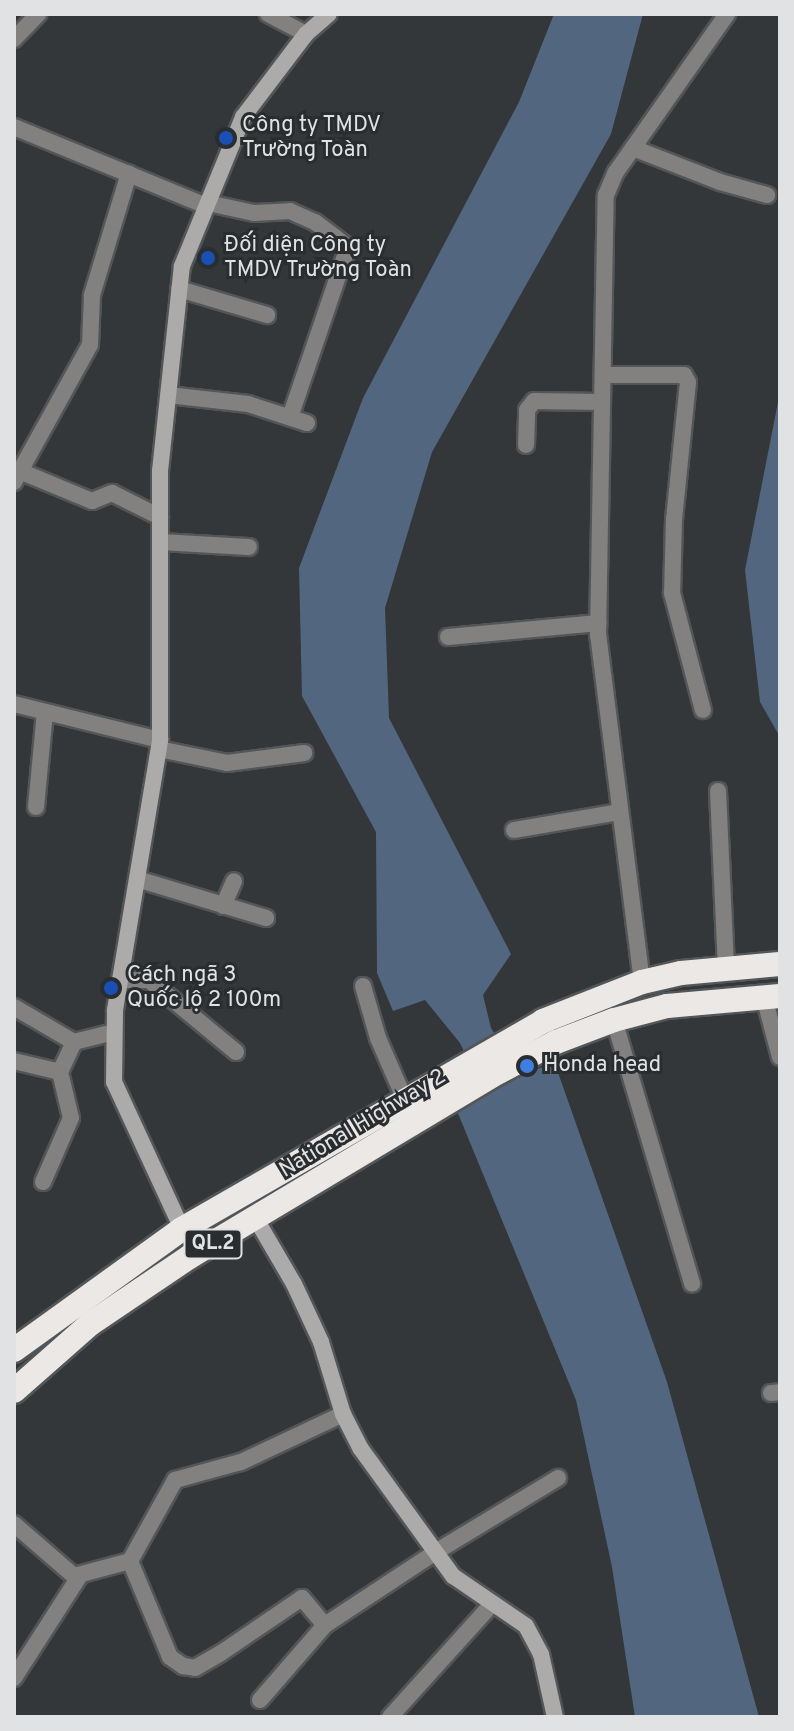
<!DOCTYPE html>
<meta charset="utf-8">
<style>
body{margin:0}
#map{position:relative;width:794px;height:1731px;overflow:hidden;background:#343739;font-family:Overpass,sans-serif}
div>[style]{position:absolute}
.water>*{inset:0;background:#52667f}
.roads{filter:drop-shadow(2px 0 #535658) drop-shadow(-2px 0 #535658) drop-shadow(0 2px #535658) drop-shadow(0 -2px #535658)}
.street>*{height:16px;margin:-8px;padding:0 8px;transform-origin:8px;border-radius:8px;background:#828180}
.secondary>*{height:16px;margin:-8px;padding:0 8px;transform-origin:8px;border-radius:8px;background:#adaba9}
.highway>*{height:24px;margin:-12px;padding:0 12px;transform-origin:12px;border-radius:12px;background:#ebe8e5}
.dots>*{width:22px;height:22px;translate:-50% -50%;box-sizing:border-box;border:4px solid #2a2d2f;border-radius:50%}
span{translate:-50% -50%;white-space:nowrap;text-align:center;line-height:1.15;-webkit-text-stroke:6px #2a2d2f;paint-order:stroke}
.shield-label span{padding:2px 6px;background:#2a2d2f;border:2px solid;border-radius:6px;-webkit-text-stroke-width:0}
.shield-label{font-size:20px;color:#e1e2e4;font-weight:700}
.poi-label{font-size:22px;color:#e1e2e4}
.left{translate:0 -50%;text-align:left}
.street-label{font-size:22px;color:#e1e2e4}
.frame{position:absolute;inset:0;border:16px solid #e1e2e4;pointer-events:none}
</style>
<div id="map">
<div class="water">
<div style="clip-path:polygon(554px 14px,643px 14px,611px 134px,432px 452px,385px 608px,389px 718px,511px 954px,483px 995px,491px 1028px,519px 1074px,555px 1064px,667px 1382px,759px 1717px,635px 1717px,612px 1567px,576px 1400px,455px 1106px,483px 1090px,460px 1043px,425px 1000px,393px 1011px,377px 973px,376px 832px,302px 696px,299px 568px,363px 398px,519px 102px)"></div>
<div style="clip-path:polygon(780px 392px,780px 737px,760px 702px,745px 570px)"></div>
</div>
<div class="roads">
<div class="street">
<div style="left:268px;top:14px;width:43px;rotate:27.8deg"></div>
<div style="left:14px;top:39px;width:35px;rotate:-46deg"></div>
<div style="left:14px;top:127px;width:209px;rotate:22.3deg"></div>
<div style="left:633px;top:148px;width:93px;rotate:21.3deg"></div>
<div style="left:720px;top:182px;width:49px;rotate:15.5deg"></div>
<div style="left:208px;top:203px;width:47px;rotate:12.3deg"></div>
<div style="left:254px;top:213px;width:36px;rotate:-3deg"></div>
<div style="left:290px;top:211px;width:27px;rotate:24deg"></div>
<div style="left:315px;top:222px;width:41px;rotate:37.1deg"></div>
<div style="left:348px;top:247px;width:180px;rotate:108.8deg"></div>
<div style="left:179px;top:289px;width:92px;rotate:16.5deg"></div>
<div style="left:603px;top:375px;width:81px"></div>
<div style="left:684px;top:375px;width:8px;rotate:60deg"></div>
<div style="left:688px;top:382px;width:138px;rotate:95.8deg"></div>
<div style="left:674px;top:519px;width:74px;rotate:91.5deg"></div>
<div style="left:672px;top:593px;width:121px;rotate:75.2deg"></div>
<div style="left:168px;top:395px;width:81px;rotate:6.4deg"></div>
<div style="left:248px;top:404px;width:62px;rotate:17.9deg"></div>
<div style="left:526px;top:445px;width:35px;rotate:-88deg"></div>
<div style="left:527px;top:410px;width:11px;rotate:-52deg"></div>
<div style="left:534px;top:401px;width:68px;rotate:0.8deg"></div>
<div style="left:22px;top:472px;width:76px;rotate:22.5deg"></div>
<div style="left:92px;top:501px;width:22px;rotate:-22deg"></div>
<div style="left:112px;top:493px;width:54px;rotate:26.6deg"></div>
<div style="left:14px;top:482px;width:157px;rotate:-61deg"></div>
<div style="left:90px;top:345px;width:50px;rotate:-87.7deg"></div>
<div style="left:92px;top:295px;width:127px;rotate:-73.1deg"></div>
<div style="left:160px;top:542px;width:89px;rotate:3.2deg"></div>
<div style="left:448px;top:637px;width:151px;rotate:-5.3deg"></div>
<div style="left:14px;top:704px;width:150px;rotate:13.9deg"></div>
<div style="left:159px;top:749px;width:69px;rotate:11.6deg"></div>
<div style="left:227px;top:763px;width:78px;rotate:-7.4deg"></div>
<div style="left:718px;top:791px;width:176px;rotate:87.4deg"></div>
<div style="left:36px;top:807px;width:95px;rotate:-84.6deg"></div>
<div style="left:514px;top:830px;width:107px;rotate:-9.7deg"></div>
<div style="left:137px;top:879px;width:135px;rotate:16.8deg"></div>
<div style="left:223px;top:906px;width:27px;rotate:-66deg"></div>
<div style="left:120px;top:980px;width:29px"></div>
<div style="left:149px;top:980px;width:113px;rotate:39.6deg"></div>
<div style="left:642px;top:982px;width:349px;rotate:-97.2deg"></div>
<div style="left:598px;top:636px;width:441px;rotate:-89deg"></div>
<div style="left:606px;top:195px;width:25px;rotate:-67deg"></div>
<div style="left:616px;top:172px;width:193px;rotate:-54.9deg"></div>
<div style="left:363px;top:986px;width:54px;rotate:73.9deg"></div>
<div style="left:378px;top:1038px;width:68px;rotate:66.5deg"></div>
<div style="left:764px;top:997px;width:62px;rotate:75.1deg"></div>
<div style="left:14px;top:1007px;width:69px;rotate:30.3deg"></div>
<div style="left:74px;top:1042px;width:41px;rotate:-14deg"></div>
<div style="left:614px;top:1020px;width:275px;rotate:73.5deg"></div>
<div style="left:14px;top:1061px;width:47px;rotate:13.4deg"></div>
<div style="left:43px;top:1182px;width:70px;rotate:-66.4deg"></div>
<div style="left:71px;top:1118px;width:47px;rotate:-103.4deg"></div>
<div style="left:60px;top:1072px;width:33px;rotate:-65deg"></div>
<div style="left:771px;top:1393px;width:9px;rotate:-6deg"></div>
<div style="left:14px;top:1524px;width:79px;rotate:40.9deg"></div>
<div style="left:74px;top:1576px;width:58px;rotate:-15deg"></div>
<div style="left:130px;top:1561px;width:93px;rotate:-60.9deg"></div>
<div style="left:175px;top:1480px;width:68px;rotate:-15.3deg"></div>
<div style="left:241px;top:1462px;width:113px;rotate:-25.2deg"></div>
<div style="left:130px;top:1561px;width:104px;rotate:67.4deg"></div>
<div style="left:170px;top:1657px;width:16px;rotate:35deg"></div>
<div style="left:183px;top:1666px;width:12px;rotate:9deg"></div>
<div style="left:195px;top:1668px;width:30px;rotate:-30deg"></div>
<div style="left:221px;top:1653px;width:98px;rotate:-34.2deg"></div>
<div style="left:302px;top:1598px;width:35px;rotate:50deg"></div>
<div style="left:14px;top:1678px;width:122px;rotate:-57.3deg"></div>
<div style="left:260px;top:1700px;width:99px;rotate:-49.1deg"></div>
<div style="left:325px;top:1625px;width:131px;rotate:-33.4deg"></div>
<div style="left:434px;top:1553px;width:145px;rotate:-31.2deg"></div>
<div style="left:390px;top:1717px;width:152px;rotate:-47.9deg"></div>
</div>
<div class="secondary">
<div style="left:256px;top:1219px;width:75px;rotate:59.7deg"></div>
<div style="left:294px;top:1284px;width:64px;rotate:65deg"></div>
<div style="left:321px;top:1342px;width:75px;rotate:73deg"></div>
<div style="left:343px;top:1414px;width:39px;rotate:63deg"></div>
<div style="left:361px;top:1449px;width:157px;rotate:54.1deg"></div>
<div style="left:453px;top:1576px;width:88px;rotate:34.4deg"></div>
<div style="left:526px;top:1626px;width:32px;rotate:62deg"></div>
<div style="left:541px;top:1654px;width:65px;rotate:77.5deg"></div>
<div style="left:182px;top:1229px;width:162px;rotate:-114.8deg"></div>
<div style="left:114px;top:1082px;width:72px;rotate:-89.2deg"></div>
<div style="left:115px;top:1010px;width:274px;rotate:-80.5deg"></div>
<div style="left:160px;top:740px;width:269px;rotate:-90deg"></div>
<div style="left:160px;top:471px;width:206px;rotate:-83.9deg"></div>
<div style="left:182px;top:266px;width:161px;rotate:-67.7deg"></div>
<div style="left:243px;top:117px;width:104px;rotate:-52.8deg"></div>
<div style="left:306px;top:34px;width:30px;rotate:-41deg"></div>
</div>
<div class="highway">
<div style="left:14px;top:1350px;width:207px;rotate:-35.8deg"></div>
<div style="left:182px;top:1229px;width:417px;rotate:-29.9deg"></div>
<div style="left:543px;top:1021px;width:106px;rotate:-21.5deg"></div>
<div style="left:642px;top:982px;width:40px;rotate:-13deg"></div>
<div style="left:681px;top:973px;width:99px;rotate:-5.2deg"></div>
<div style="left:14px;top:1391px;width:101px;rotate:-41.4deg"></div>
<div style="left:90px;top:1324px;width:122px;rotate:-34deg"></div>
<div style="left:191px;top:1256px;width:359px;rotate:-30.9deg"></div>
<div style="left:499px;top:1072px;width:64px;rotate:-27.8deg"></div>
<div style="left:556px;top:1042px;width:62px;rotate:-20.8deg"></div>
<div style="left:614px;top:1020px;width:55px;rotate:-14.8deg"></div>
<div style="left:667px;top:1006px;width:113px;rotate:-5.1deg"></div>
</div>
</div>
<div class="dots">
<div style="left:226px;top:138px;background:#1a4fb4"></div>
<div style="left:208px;top:258px;background:#1a4fb4"></div>
<div style="left:111px;top:988px;background:#1a4fb4"></div>
<div style="left:527px;top:1066px;background:#3f7fe0"></div>
</div>
<div class="shield-label">
<span style="left:213px;top:1244px">QL.2</span>
</div>
<div class="poi-label">
<span class="left" style="left:242px;top:138px">Công ty TMDV<br>Trường Toàn</span>
<span class="left" style="left:224px;top:258px">Đối diện Công ty<br>TMDV Trường Toàn</span>
<span class="left" style="left:127px;top:988px">Cách ngã 3<br>Quốc lộ 2 100m</span>
<span class="left" style="left:543px;top:1066px">Honda head</span>
</div>
<div class="street-label">
<span style="left:363px;top:1124px;rotate:-31deg">National Highway 2</span>
</div>
<div class="frame"></div>
</div>
